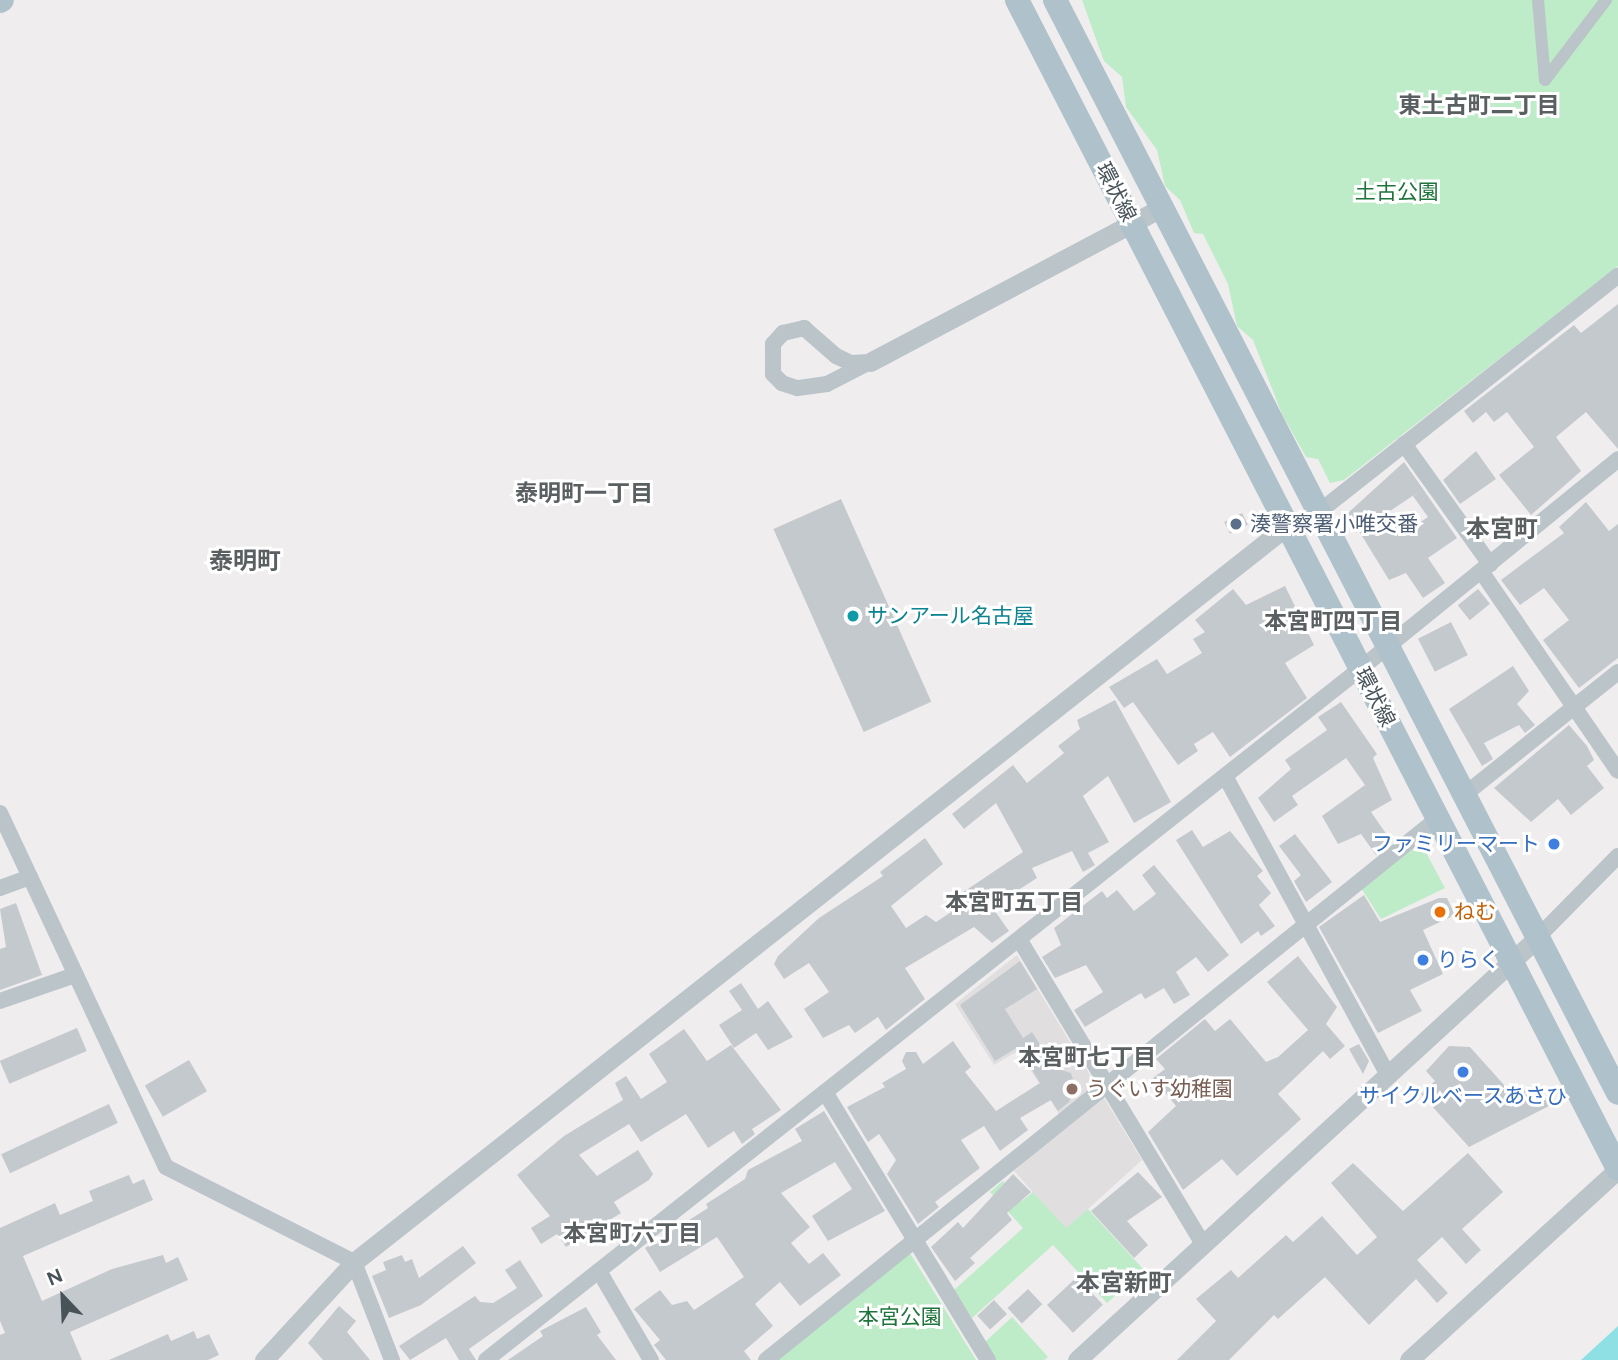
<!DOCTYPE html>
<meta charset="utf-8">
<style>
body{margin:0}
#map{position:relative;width:1618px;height:1360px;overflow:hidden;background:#f0edee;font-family:Figtree,"Noto Sans JP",sans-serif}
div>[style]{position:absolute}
.education>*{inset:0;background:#e1dedf}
.green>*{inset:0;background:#beebc8}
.water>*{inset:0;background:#8fe0e4}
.building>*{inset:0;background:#c4c9cd;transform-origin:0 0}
.pedestrian>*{height:12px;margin:-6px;padding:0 6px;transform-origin:6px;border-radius:6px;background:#bac4c9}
.minor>*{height:16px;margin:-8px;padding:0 8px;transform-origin:8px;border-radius:8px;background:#bac4c9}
.tertiary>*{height:19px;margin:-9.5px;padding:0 9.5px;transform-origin:9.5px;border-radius:9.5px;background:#bac4c9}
.primary>*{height:24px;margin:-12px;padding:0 12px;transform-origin:12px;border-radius:12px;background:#afc1ca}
.dots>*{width:19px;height:19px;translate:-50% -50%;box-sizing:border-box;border:4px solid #fff;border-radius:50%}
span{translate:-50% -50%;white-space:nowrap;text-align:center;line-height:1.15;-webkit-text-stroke:6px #fff;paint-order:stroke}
.street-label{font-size:21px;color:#475359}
.park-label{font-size:21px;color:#1e743b}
.service-label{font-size:21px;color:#4e5e75}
.left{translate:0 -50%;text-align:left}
.culture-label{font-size:21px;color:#0d838f}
.shop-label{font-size:21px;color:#366cbe}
.right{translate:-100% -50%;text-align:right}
.food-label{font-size:21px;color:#c56008}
.education-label{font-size:21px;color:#785e54}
.neighbourhood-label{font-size:23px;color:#5a5f61;font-weight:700}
.quarter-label{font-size:24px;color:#5a5f61;font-weight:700}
.north{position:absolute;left:28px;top:1262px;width:70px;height:70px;-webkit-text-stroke:5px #fff;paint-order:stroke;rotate:337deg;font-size:19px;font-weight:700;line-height:28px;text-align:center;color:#475359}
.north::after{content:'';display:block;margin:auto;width:24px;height:32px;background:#475359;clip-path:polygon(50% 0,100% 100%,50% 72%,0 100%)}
</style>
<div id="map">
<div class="education">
<div style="clip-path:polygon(1017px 955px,1142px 1160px,1066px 1229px,1014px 1171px,1067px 1126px,1018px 1051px,994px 1065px,955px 1004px)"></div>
</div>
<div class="green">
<div style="clip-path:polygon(1082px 0,1618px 0,1618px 266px,1344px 480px,1330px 483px,1318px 459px,1306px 457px,1282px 414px,1253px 340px,1237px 326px,1228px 284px,1203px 234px,1194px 233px,1180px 200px,1165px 186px,1157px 150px,1126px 107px,1122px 77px,1104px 61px)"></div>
<div style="clip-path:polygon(1414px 848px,1424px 849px,1445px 888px,1381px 919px,1361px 888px)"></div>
<div style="clip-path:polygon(1003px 1181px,1022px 1201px,1033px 1192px,1066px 1228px,1088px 1209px,1144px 1270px,1107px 1303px,1053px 1245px,972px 1318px,954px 1290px,1023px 1228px,990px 1192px)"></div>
<div style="clip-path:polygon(910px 1253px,976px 1360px,778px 1360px)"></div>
<div style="clip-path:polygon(1012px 1317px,1048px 1357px,1044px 1360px,995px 1360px,985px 1342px)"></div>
</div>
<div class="water">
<div style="clip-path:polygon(1618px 1326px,1618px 1360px,1581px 1360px)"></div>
</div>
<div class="building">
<div style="clip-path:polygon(1618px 304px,1618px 449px,1586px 412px,1556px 437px,1581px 471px,1531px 515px,1499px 475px,1534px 447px,1507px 412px,1494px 422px,1486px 412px,1473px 423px,1464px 411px,1574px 325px,1581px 333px)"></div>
<div style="clip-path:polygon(1476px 451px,1496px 479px,1460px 504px,1443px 480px)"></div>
<div style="clip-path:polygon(1404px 462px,1423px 489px,1387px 513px,1401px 535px,1428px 517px,1413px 496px,1423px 489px,1457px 538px,1428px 558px,1445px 583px,1423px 598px,1406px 573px,1389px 580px,1348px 513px)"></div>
<div style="left:841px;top:499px;width:222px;height:74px;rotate:66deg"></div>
<div style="clip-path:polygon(1586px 502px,1609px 531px,1618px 524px,1618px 658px,1579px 688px,1543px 640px,1569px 620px,1544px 588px,1520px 605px,1501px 580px,1564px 533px,1559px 527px)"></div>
<div style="left:1242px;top:513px;width:13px;height:20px;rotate:63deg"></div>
<div style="clip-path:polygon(1285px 586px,1314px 645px,1285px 663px,1307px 698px,1230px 757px,1213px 732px,1194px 744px,1198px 751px,1178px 765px,1133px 702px,1124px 708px,1109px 687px,1157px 659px,1167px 674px,1202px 653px,1193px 639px,1205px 632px,1195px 620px,1233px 589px,1246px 605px)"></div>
<div style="left:1478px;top:589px;width:19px;height:26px;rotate:51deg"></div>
<div style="left:1451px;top:622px;width:37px;height:37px;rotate:63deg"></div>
<div style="clip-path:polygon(1513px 666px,1529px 691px,1517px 704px,1535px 725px,1525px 733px,1519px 725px,1484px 743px,1493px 759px,1482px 766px,1449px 709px)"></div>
<div style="clip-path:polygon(1115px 700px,1171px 802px,1134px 823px,1108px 776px,1083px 796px,1109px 842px,1088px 853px,1095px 865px,1083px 872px,1072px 851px,1032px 868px,1037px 878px,992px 907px,1009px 931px,992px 943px,974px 927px,905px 968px,925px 999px,886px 1030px,878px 1017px,855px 1033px,849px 1025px,823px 1038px,804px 1009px,829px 992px,809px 963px,784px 979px,774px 964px,778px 956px,819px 918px,883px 876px,880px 872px,925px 838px,943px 864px,891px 906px,906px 928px,926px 915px,936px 922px,959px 907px,953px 899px,1023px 852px,996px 803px,964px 829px,952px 814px,1013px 765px,1027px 783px,1064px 753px,1058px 746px,1080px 729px,1077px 720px)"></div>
<div style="clip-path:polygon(1341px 702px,1377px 754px,1373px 758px,1392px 800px,1371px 812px,1392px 842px,1376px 855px,1361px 834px,1338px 844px,1322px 816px,1365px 785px,1346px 758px,1292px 796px,1298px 805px,1274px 822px,1258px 798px,1291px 769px,1285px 760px,1327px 730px,1318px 717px)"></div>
<div style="clip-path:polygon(1569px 725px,1587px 746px,1594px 760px,1587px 766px,1604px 788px,1571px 815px,1558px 799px,1531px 822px,1494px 788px)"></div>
<div style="clip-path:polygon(1192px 830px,1203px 847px,1230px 831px,1263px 871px,1257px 876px,1271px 893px,1259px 905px,1275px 926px,1261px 936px,1258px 931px,1241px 944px,1176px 840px)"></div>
<div style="clip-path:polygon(1295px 834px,1332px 882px,1306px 902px,1294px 881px,1301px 875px,1279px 846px)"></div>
<div style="clip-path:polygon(1154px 865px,1229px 955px,1208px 972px,1196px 957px,1176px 972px,1190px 995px,1174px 1004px,1164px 988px,1145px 999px,1141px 993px,1085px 1027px,1074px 1010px,1103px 992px,1086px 965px,1055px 978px,1042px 957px,1061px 945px,1054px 928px,1102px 891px,1107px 898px,1117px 890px,1134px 911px,1156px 894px,1142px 875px)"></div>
<div style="clip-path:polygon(1364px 895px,1380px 922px,1439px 898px,1447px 898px,1455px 915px,1423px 930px,1443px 974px,1410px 990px,1422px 1011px,1378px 1033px,1319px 927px)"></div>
<div style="clip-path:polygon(16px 903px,42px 975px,0 990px,0 949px,6px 947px,0 909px)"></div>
<div style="clip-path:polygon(1298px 956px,1337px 1007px,1326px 1024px,1345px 1046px,1330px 1059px,1323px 1051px,1278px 1094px,1301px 1119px,1287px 1132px,1237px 1176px,1222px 1159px,1183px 1190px,1148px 1132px,1176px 1106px,1153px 1078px,1165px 1069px,1156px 1059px,1205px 1019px,1215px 1031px,1230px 1019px,1266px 1062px,1278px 1057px,1308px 1030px,1267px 982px)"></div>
<div style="clip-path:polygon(1020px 961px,1037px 989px,1005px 1009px,1023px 1038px,1032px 1032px,1055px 1068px,1071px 1073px,1075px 1085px,1069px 1102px,1058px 1111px,1051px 1100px,1020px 1118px,1028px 1130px,1000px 1151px,984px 1126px,961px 1140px,980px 1168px,935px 1202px,939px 1207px,918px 1224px,887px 1174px,896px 1160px,879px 1134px,868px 1142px,847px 1107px,885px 1087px,882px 1083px,906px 1069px,902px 1061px,906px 1052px,916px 1052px,923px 1064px,953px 1041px,971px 1067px,965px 1072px,996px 1111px,1040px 1083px,1018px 1047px,995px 1061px,960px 1005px)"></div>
<div style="clip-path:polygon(741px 983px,758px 1009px,768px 1001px,793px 1037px,768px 1050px,756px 1033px,734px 1048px,719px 1025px,742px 1010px,729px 991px)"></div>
<div style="left:77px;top:1028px;width:25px;height:84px;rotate:67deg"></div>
<div style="clip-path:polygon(684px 1029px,707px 1061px,731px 1045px,781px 1110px,752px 1129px,755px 1134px,742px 1144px,734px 1131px,708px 1148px,686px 1114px,641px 1142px,629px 1124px,579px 1155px,597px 1176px,638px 1150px,653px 1174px,649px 1180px,614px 1202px,621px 1213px,566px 1247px,557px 1234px,541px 1244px,531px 1228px,550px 1216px,517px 1175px,564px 1136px,623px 1100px,615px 1083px,626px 1076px,641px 1099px,667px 1082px,649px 1054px)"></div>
<div style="clip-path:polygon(1359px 1044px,1369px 1061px,1363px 1074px,1349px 1049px)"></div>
<div style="clip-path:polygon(1449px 1046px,1470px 1047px,1514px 1096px,1538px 1084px,1549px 1106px,1469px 1147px,1421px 1094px,1435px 1081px,1426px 1071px)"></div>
<div style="left:189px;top:1060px;width:36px;height:51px;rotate:60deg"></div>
<div style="left:109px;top:1104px;width:21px;height:119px;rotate:65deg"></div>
<div style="clip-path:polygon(824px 1111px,885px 1211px,828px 1241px,812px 1216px,852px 1189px,835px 1162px,781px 1193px,810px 1227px,791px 1243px,809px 1264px,823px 1253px,841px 1275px,800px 1306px,780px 1282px,755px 1304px,773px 1326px,744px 1351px,751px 1360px,666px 1360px,654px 1345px,660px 1340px,634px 1309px,660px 1290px,672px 1305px,687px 1301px,694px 1310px,744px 1277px,717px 1237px,660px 1272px,645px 1248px,708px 1208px,706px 1204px,745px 1179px,748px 1170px,802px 1141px,795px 1129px)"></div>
<div style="clip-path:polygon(1468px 1153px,1503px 1192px,1462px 1229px,1481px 1250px,1466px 1264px,1442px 1237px,1417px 1260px,1448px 1293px,1437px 1303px,1416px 1279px,1369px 1325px,1325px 1277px,1278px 1319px,1274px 1315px,1229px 1360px,1177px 1360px,1216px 1321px,1196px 1299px,1231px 1270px,1238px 1278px,1286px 1235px,1293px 1242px,1322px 1216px,1357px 1255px,1377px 1237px,1331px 1183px,1353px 1163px,1403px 1211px)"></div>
<div style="clip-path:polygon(1138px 1172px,1162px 1197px,1127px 1221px,1148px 1245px,1134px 1258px,1091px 1211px)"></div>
<div style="clip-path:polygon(1013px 1174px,1031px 1192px,1007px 1213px,1012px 1220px,970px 1258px,975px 1263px,955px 1281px,931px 1247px,958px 1222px,963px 1228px)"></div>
<div style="clip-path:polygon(129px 1175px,133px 1184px,144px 1179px,153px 1200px,23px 1256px,42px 1301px,112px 1269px,163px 1255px,166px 1263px,178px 1257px,188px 1280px,70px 1332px,82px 1360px,0 1360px,0 1335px,5px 1333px,0 1321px,0 1228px,55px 1203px,60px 1215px,93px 1201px,89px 1191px)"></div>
<div style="clip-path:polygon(463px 1246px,476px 1263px,421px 1305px,389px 1318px,372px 1276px,386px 1270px,383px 1262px,402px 1255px,405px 1262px,412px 1259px,419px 1278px)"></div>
<div style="clip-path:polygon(520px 1260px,543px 1296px,469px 1349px,476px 1360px,459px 1360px,446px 1338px,410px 1360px,399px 1346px,475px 1296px,480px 1302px,493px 1303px,517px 1288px,505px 1270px)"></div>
<div style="left:1077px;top:1277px;width:38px;height:41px;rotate:47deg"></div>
<div style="left:1028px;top:1289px;width:21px;height:28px;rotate:47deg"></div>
<div style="left:994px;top:1300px;width:19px;height:23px;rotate:47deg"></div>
<div style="clip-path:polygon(339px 1306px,356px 1321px,347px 1332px,370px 1360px,323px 1360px,308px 1343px)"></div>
<div style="clip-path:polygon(586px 1307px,601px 1332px,597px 1335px,616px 1360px,508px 1360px,543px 1336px,540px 1331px)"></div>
<div style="clip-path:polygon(194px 1331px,197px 1339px,209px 1334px,219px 1355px,208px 1360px,109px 1360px,168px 1334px,171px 1341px)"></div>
</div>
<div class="pedestrian">
<div style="left:1538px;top:0;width:80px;rotate:85deg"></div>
<div style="left:1545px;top:80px;width:101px;rotate:-52.7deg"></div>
</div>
<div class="minor">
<div style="left:804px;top:328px;width:43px;rotate:41.2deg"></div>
<div style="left:836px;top:356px;width:17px;rotate:25deg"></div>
<div style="left:851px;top:363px;width:19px;rotate:-3deg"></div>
<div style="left:870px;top:362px;width:48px;rotate:152.9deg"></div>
<div style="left:827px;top:384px;width:30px;rotate:172deg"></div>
<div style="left:797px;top:388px;width:16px;rotate:-162deg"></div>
<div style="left:782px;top:383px;width:13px;rotate:-135deg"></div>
<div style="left:773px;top:374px;width:30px;rotate:-90deg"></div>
<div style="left:773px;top:344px;width:15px;rotate:-48deg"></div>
<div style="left:783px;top:333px;width:22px;rotate:-13deg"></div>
<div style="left:1404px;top:444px;width:148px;rotate:54.4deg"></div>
<div style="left:1320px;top:511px;width:380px;rotate:-38.3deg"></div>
<div style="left:1481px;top:571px;width:242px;rotate:55.6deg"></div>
<div style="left:1225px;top:776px;width:341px;rotate:61.4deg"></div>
<div style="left:1464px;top:795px;width:197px;rotate:-38.6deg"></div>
<div style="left:0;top:813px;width:391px;rotate:64.9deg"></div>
<div style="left:166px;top:1167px;width:211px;rotate:26.8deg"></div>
<div style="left:354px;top:1262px;width:105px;rotate:68.8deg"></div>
<div style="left:0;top:888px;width:32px;rotate:-20deg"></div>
<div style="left:1537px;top:938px;width:115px;rotate:-45.4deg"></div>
<div style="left:1019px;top:939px;width:356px;rotate:58.9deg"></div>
<div style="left:0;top:1001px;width:79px;rotate:-19.1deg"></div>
<div style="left:825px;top:1092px;width:314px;rotate:58.7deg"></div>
<div style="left:599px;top:1271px;width:103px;rotate:59.7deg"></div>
<div style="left:486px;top:1360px;width:1114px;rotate:-38.33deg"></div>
<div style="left:1360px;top:669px;width:333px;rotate:-39.1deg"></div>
<div style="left:766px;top:1360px;width:862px;rotate:-38.88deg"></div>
</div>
<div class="tertiary">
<div style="left:870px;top:362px;width:331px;rotate:-27.9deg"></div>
<div style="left:264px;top:1360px;width:133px;rotate:-47.4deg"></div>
<div style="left:354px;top:1262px;width:1188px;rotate:-38.27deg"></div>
<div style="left:1077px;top:1360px;width:624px;rotate:-42.53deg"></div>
<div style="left:1409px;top:1360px;width:283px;rotate:-42.4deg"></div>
</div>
<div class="primary">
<div style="left:1017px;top:0;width:1314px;rotate:62.79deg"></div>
<div style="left:1055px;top:0;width:1229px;rotate:62.75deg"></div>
<div style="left:0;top:1px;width:2px;rotate:-27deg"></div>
</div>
<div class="dots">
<div style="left:1236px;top:524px;background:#5c6f8a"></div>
<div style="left:853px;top:616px;background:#0f9aa8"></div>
<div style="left:1554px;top:844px;background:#3f7fe0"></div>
<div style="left:1440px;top:912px;background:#e8710a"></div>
<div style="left:1423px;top:960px;background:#3f7fe0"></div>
<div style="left:1463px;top:1072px;background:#3f7fe0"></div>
<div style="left:1072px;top:1089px;background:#8d6e63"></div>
</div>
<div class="street-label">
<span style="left:1116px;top:192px;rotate:63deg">環状線</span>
<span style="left:1375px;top:697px;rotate:63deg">環状線</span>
</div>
<div class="park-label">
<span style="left:1397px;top:192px">土古公園</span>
<span style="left:900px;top:1317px">本宮公園</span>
</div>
<div class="service-label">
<span class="left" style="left:1250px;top:524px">湊警察署小唯交番</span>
</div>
<div class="culture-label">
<span class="left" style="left:867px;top:616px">サンアール名古屋</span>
</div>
<div class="shop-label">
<span class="right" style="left:1540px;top:844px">ファミリーマート</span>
<span class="left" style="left:1437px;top:960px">りらく</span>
<span style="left:1463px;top:1096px">サイクルベースあさひ</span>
</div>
<div class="food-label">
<span class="left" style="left:1454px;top:912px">ねむ</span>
</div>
<div class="education-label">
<span class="left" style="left:1086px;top:1089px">うぐいす幼稚園</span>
</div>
<div class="neighbourhood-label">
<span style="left:1479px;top:105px">東土古町二丁目</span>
<span style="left:584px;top:493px">泰明町一丁目</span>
<span style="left:1333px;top:621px">本宮町四丁目</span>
<span style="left:1014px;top:902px">本宮町五丁目</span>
<span style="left:1087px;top:1057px">本宮町七丁目</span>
<span style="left:632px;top:1233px">本宮町六丁目</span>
</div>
<div class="quarter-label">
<span style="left:1502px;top:529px">本宮町</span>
<span style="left:245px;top:561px">泰明町</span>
<span style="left:1124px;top:1283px">本宮新町</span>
</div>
<div class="north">N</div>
</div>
